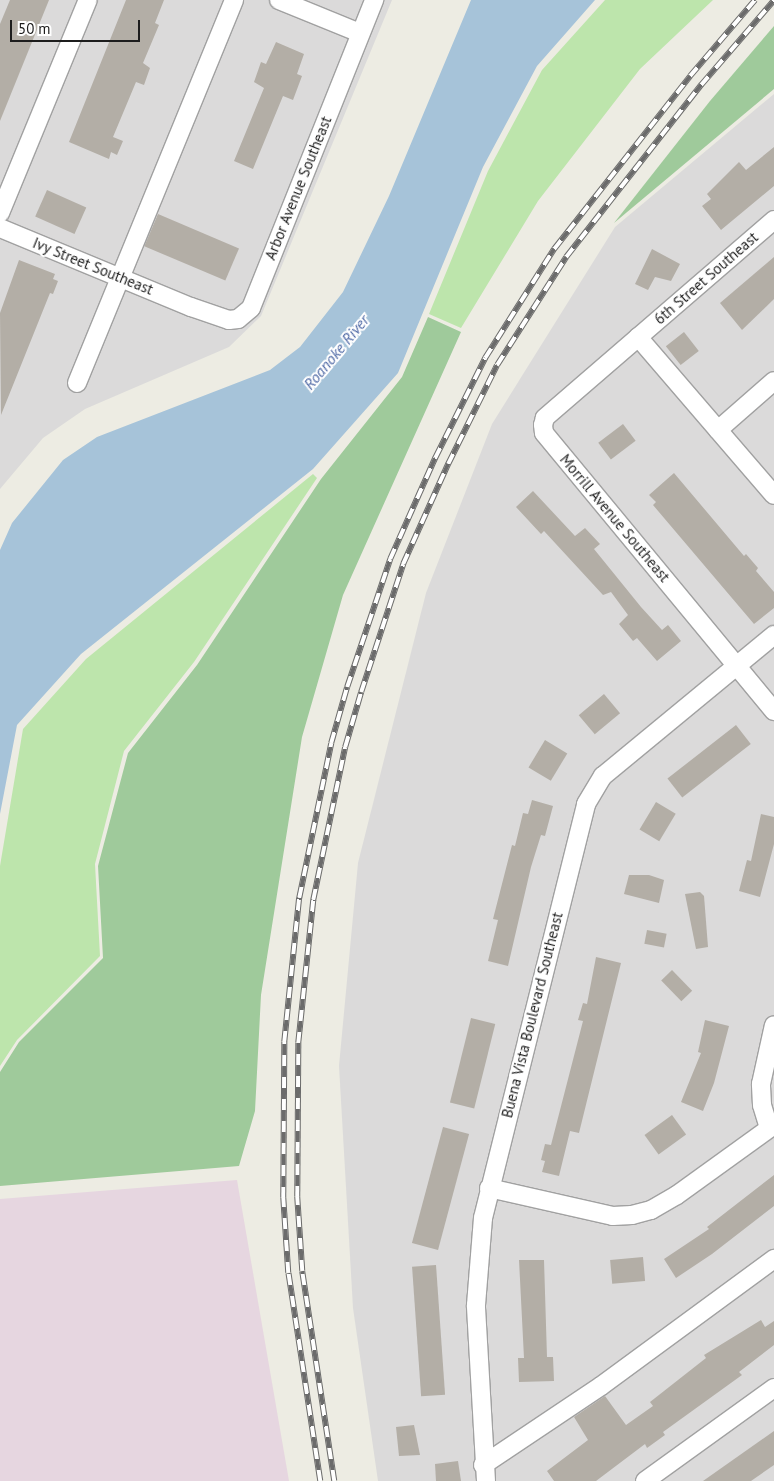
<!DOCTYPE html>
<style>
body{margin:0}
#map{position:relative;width:774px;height:1481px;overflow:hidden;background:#edece3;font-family:"PT Sans",sans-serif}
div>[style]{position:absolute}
.residential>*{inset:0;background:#dbdada}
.industrial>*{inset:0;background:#e6d6e0}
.grass>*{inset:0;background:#bde5ac}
.forest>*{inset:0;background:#9fca9b}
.water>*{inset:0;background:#a6c3d9}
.building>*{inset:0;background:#b3aea6;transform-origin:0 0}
.roads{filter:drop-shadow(1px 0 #a1a1a1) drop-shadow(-1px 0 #a1a1a1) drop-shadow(0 1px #a1a1a1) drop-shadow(0 -1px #a1a1a1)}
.minor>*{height:18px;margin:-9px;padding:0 9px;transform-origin:9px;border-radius:9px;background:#fff}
.rail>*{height:5.5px;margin-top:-2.75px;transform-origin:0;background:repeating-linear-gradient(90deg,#fff 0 11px,#6b6b6b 0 22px);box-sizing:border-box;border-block:1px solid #6b6b6b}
span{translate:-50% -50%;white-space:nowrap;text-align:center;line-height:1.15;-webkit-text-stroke:4px #fff;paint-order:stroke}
.street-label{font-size:15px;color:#1d1d1d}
.water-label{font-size:16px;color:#506aa6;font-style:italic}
.scale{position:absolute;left:10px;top:20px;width:130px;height:22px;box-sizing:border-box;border:2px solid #1d1d1d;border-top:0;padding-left:6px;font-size:15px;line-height:18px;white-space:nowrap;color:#1d1d1d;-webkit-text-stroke:4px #fff;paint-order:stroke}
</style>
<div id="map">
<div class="residential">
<div style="clip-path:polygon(0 0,392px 0,261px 316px,229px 347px,85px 409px,43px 438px,0 489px)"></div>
<div style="clip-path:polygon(774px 94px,774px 1481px,378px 1481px,353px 1308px,339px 1066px,358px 863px,426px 593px,492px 424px,615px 227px)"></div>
</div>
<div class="industrial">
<div style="clip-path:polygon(237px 1180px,289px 1481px,0 1481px,0 1199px)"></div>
</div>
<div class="grass">
<div style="clip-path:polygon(605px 0,713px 0,640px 69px,538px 201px,461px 328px,429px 314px,488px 171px,542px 70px)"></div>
<div style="clip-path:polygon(313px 474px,317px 478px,194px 662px,124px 751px,95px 864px,100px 956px,17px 1040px,0 1066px,0 866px,23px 729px,86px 659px)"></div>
</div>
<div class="forest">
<div style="clip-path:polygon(774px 26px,774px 89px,614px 223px,710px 101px)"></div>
<div style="clip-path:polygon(428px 317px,461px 332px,343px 595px,302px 737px,261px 995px,255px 1111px,239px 1166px,0 1186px,0 1072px,19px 1042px,103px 958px,98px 866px,128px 753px,197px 665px,321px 479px,402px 377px)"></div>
</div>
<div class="water">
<div style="clip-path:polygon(471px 0,595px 0,537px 66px,483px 167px,398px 373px,313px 469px,81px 654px,17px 725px,0 814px,0 550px,12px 523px,63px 460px,97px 437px,270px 370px,300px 347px,343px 292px,389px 196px)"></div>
</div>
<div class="building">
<div style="clip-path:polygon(10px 0,49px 0,0 121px,0 24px)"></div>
<div style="clip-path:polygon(126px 0,164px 0,155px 23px,159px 25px,143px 63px,150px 68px,144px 85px,136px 82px,113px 137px,123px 141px,117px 155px,111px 152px,109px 159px,69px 142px)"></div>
<div style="clip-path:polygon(276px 42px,304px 54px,297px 74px,302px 76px,293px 100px,283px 96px,253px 169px,234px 161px,264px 88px,254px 82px,261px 62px,266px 64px)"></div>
<div style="clip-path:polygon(774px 147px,774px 186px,721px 230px,702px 206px,711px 199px,707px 194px,739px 162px,746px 170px)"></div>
<div style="left:47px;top:190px;width:43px;height:29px;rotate:24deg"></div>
<div style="left:158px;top:214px;width:88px;height:35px;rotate:23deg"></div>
<div style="clip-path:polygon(652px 249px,680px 264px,671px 281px,655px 277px,648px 290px,635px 284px)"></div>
<div style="clip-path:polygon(774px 257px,774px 299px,742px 330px,720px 303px)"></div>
<div style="clip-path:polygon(19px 260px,55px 274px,53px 279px,58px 281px,53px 294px,50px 293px,1px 415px,0 313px)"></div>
<div style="left:684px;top:332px;width:24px;height:23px;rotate:52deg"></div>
<div style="left:623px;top:424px;width:21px;height:31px;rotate:53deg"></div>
<div style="clip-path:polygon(674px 473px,744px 556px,746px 554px,758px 568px,756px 571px,774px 592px,774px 608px,754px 624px,653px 505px,656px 502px,649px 495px)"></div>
<div style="clip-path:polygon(533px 491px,575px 536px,585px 528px,600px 544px,594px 549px,641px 607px,662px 630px,668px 625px,681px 641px,657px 661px,637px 638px,633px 641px,619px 624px,628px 615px,611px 592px,603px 595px,544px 531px,541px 534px,516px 507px)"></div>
<div style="left:604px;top:694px;width:25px;height:33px;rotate:50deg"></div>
<div style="left:736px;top:725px;width:24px;height:87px;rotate:52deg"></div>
<div style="left:545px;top:740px;width:26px;height:32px;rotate:31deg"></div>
<div style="clip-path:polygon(532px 800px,553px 806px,545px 836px,541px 835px,531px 867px,508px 966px,488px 961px,498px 920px,493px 919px,512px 845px,515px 846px,523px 813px,528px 814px)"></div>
<div style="left:656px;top:802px;width:23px;height:32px;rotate:31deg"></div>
<div style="clip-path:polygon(761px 814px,774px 817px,774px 844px,760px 897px,739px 891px,747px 860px,751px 861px)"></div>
<div style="clip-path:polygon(629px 875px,649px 875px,664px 880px,659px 903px,624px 894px)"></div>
<div style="clip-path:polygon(700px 892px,704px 896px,708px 947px,696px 949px,685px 894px)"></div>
<div style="left:647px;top:930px;width:20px;height:14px;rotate:11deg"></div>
<div style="clip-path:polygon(596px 957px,621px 963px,579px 1133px,570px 1131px,559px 1176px,542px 1172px,545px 1161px,541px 1160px,545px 1144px,551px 1145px,583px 1021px,578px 1020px,583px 1003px,587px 1004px)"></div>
<div style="left:672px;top:970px;width:29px;height:15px;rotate:46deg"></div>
<div style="left:471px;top:1018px;width:25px;height:87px;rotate:14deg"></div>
<div style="clip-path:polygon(705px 1020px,729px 1026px,714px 1083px,703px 1111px,681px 1102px,701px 1053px,698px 1052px)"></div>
<div style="left:672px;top:1115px;width:24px;height:34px;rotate:54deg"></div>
<div style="left:443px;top:1127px;width:27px;height:120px;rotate:15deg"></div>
<div style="clip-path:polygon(774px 1175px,774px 1206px,712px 1254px,676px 1278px,664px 1259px,709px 1229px,707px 1227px)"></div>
<div style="left:643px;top:1257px;width:24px;height:33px;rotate:85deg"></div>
<div style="clip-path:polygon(519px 1260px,544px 1260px,547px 1357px,553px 1357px,554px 1381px,519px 1382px,518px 1358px,524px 1358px)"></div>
<div style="left:436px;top:1265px;width:130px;height:24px;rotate:86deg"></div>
<div style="clip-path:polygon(761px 1320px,765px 1327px,774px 1321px,774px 1345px,739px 1372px,742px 1375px,663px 1432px,665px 1435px,647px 1448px,645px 1444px,596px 1481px,554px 1481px,547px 1471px,588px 1440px,574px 1417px,605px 1396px,626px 1425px,653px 1406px,650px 1402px,706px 1358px,704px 1355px)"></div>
<div style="clip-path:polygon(414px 1425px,420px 1455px,399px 1456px,396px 1427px)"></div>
<div style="clip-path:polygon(774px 1431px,774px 1465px,751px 1481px,703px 1481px)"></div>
<div style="clip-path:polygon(458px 1461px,461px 1481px,436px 1481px,435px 1464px)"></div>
</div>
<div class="roads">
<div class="minor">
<div style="left:279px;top:0;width:87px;rotate:22.2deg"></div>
<div style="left:0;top:213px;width:230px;rotate:-67.6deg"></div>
<div style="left:774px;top:220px;width:303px;rotate:139.2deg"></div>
<div style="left:545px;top:418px;width:7px;rotate:106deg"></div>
<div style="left:543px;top:425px;width:8px;rotate:83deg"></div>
<div style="left:544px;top:433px;width:361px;rotate:50.4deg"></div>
<div style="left:0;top:228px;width:207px;rotate:22.5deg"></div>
<div style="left:191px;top:307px;width:40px;rotate:18.9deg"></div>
<div style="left:229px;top:320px;width:9px;rotate:-6deg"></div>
<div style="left:238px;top:319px;width:17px;rotate:-40deg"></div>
<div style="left:251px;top:308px;width:332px;rotate:-68.2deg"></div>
<div style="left:638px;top:337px;width:208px;rotate:49.3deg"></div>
<div style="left:77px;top:383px;width:414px;rotate:-67.7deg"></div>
<div style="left:718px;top:430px;width:74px;rotate:-41.2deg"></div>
<div style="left:769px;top:1128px;width:24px;rotate:-107deg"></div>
<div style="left:762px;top:1105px;width:21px;rotate:-93deg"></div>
<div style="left:761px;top:1084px;width:60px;rotate:-77.6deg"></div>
<div style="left:489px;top:1188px;width:127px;rotate:12.7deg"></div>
<div style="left:613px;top:1216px;width:19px;rotate:-3deg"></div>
<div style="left:632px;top:1215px;width:20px;rotate:-15deg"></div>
<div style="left:651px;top:1210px;width:30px;rotate:-30deg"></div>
<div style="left:677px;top:1195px;width:120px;rotate:-35.8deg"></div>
<div style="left:483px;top:1465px;width:142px;rotate:-33.8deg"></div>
<div style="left:601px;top:1386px;width:215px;rotate:-36.3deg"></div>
<div style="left:486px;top:1481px;width:176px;rotate:-93.3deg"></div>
<div style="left:476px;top:1305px;width:87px;rotate:-85.4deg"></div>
<div style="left:483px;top:1218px;width:427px;rotate:-76deg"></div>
<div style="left:586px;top:804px;width:33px;rotate:-59deg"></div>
<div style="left:603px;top:776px;width:222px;rotate:-39.5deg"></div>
<div style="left:645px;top:1481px;width:159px;rotate:-35.8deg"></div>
</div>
</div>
<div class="rail">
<div style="left:320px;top:1481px;width:210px;rotate:-98.7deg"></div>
<div style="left:288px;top:1273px;width:75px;rotate:-93.8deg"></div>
<div style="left:283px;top:1198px;width:156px;rotate:-89.6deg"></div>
<div style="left:284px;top:1042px;width:145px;rotate:-84.1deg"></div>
<div style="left:299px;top:898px;width:158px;rotate:-78.3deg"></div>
<div style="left:331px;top:743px;width:58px;rotate:-74.1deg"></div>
<div style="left:347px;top:687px;width:135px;rotate:-71.4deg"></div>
<div style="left:390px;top:559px;width:111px;rotate:-66deg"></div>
<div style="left:435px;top:458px;width:112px;rotate:-63.4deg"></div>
<div style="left:485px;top:358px;width:129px;rotate:-57.7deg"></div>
<div style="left:554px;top:249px;width:220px;rotate:-51.8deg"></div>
<div style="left:690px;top:76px;width:100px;rotate:-49.5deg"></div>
<div style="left:334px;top:1481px;width:212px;rotate:-98.7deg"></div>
<div style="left:302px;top:1271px;width:74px;rotate:-93.9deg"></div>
<div style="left:297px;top:1197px;width:154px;rotate:-89.6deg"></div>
<div style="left:298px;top:1043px;width:144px;rotate:-84deg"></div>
<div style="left:313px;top:900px;width:156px;rotate:-78.2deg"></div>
<div style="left:345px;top:747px;width:57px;rotate:-73.8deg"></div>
<div style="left:361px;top:692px;width:135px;rotate:-71.8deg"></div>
<div style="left:403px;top:564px;width:110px;rotate:-65.8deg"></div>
<div style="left:448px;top:464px;width:110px;rotate:-63.7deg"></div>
<div style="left:497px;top:365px;width:128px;rotate:-57.4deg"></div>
<div style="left:566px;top:257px;width:219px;rotate:-51.9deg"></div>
<div style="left:701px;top:85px;width:112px;rotate:-49.3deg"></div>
</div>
<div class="street-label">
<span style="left:298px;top:188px;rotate:-68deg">Arbor Avenue Southeast</span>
<span style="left:93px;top:266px;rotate:22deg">Ivy Street Southeast</span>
<span style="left:706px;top:278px;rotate:-41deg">6th Street Southeast</span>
<span style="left:615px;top:518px;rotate:50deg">Morrill Avenue Southeast</span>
<span style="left:532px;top:1015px;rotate:-76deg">Buena Vista Boulevard Southeast</span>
</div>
<div class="water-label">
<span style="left:336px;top:352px;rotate:-50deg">Roanoke River</span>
</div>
<div class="scale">50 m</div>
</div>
